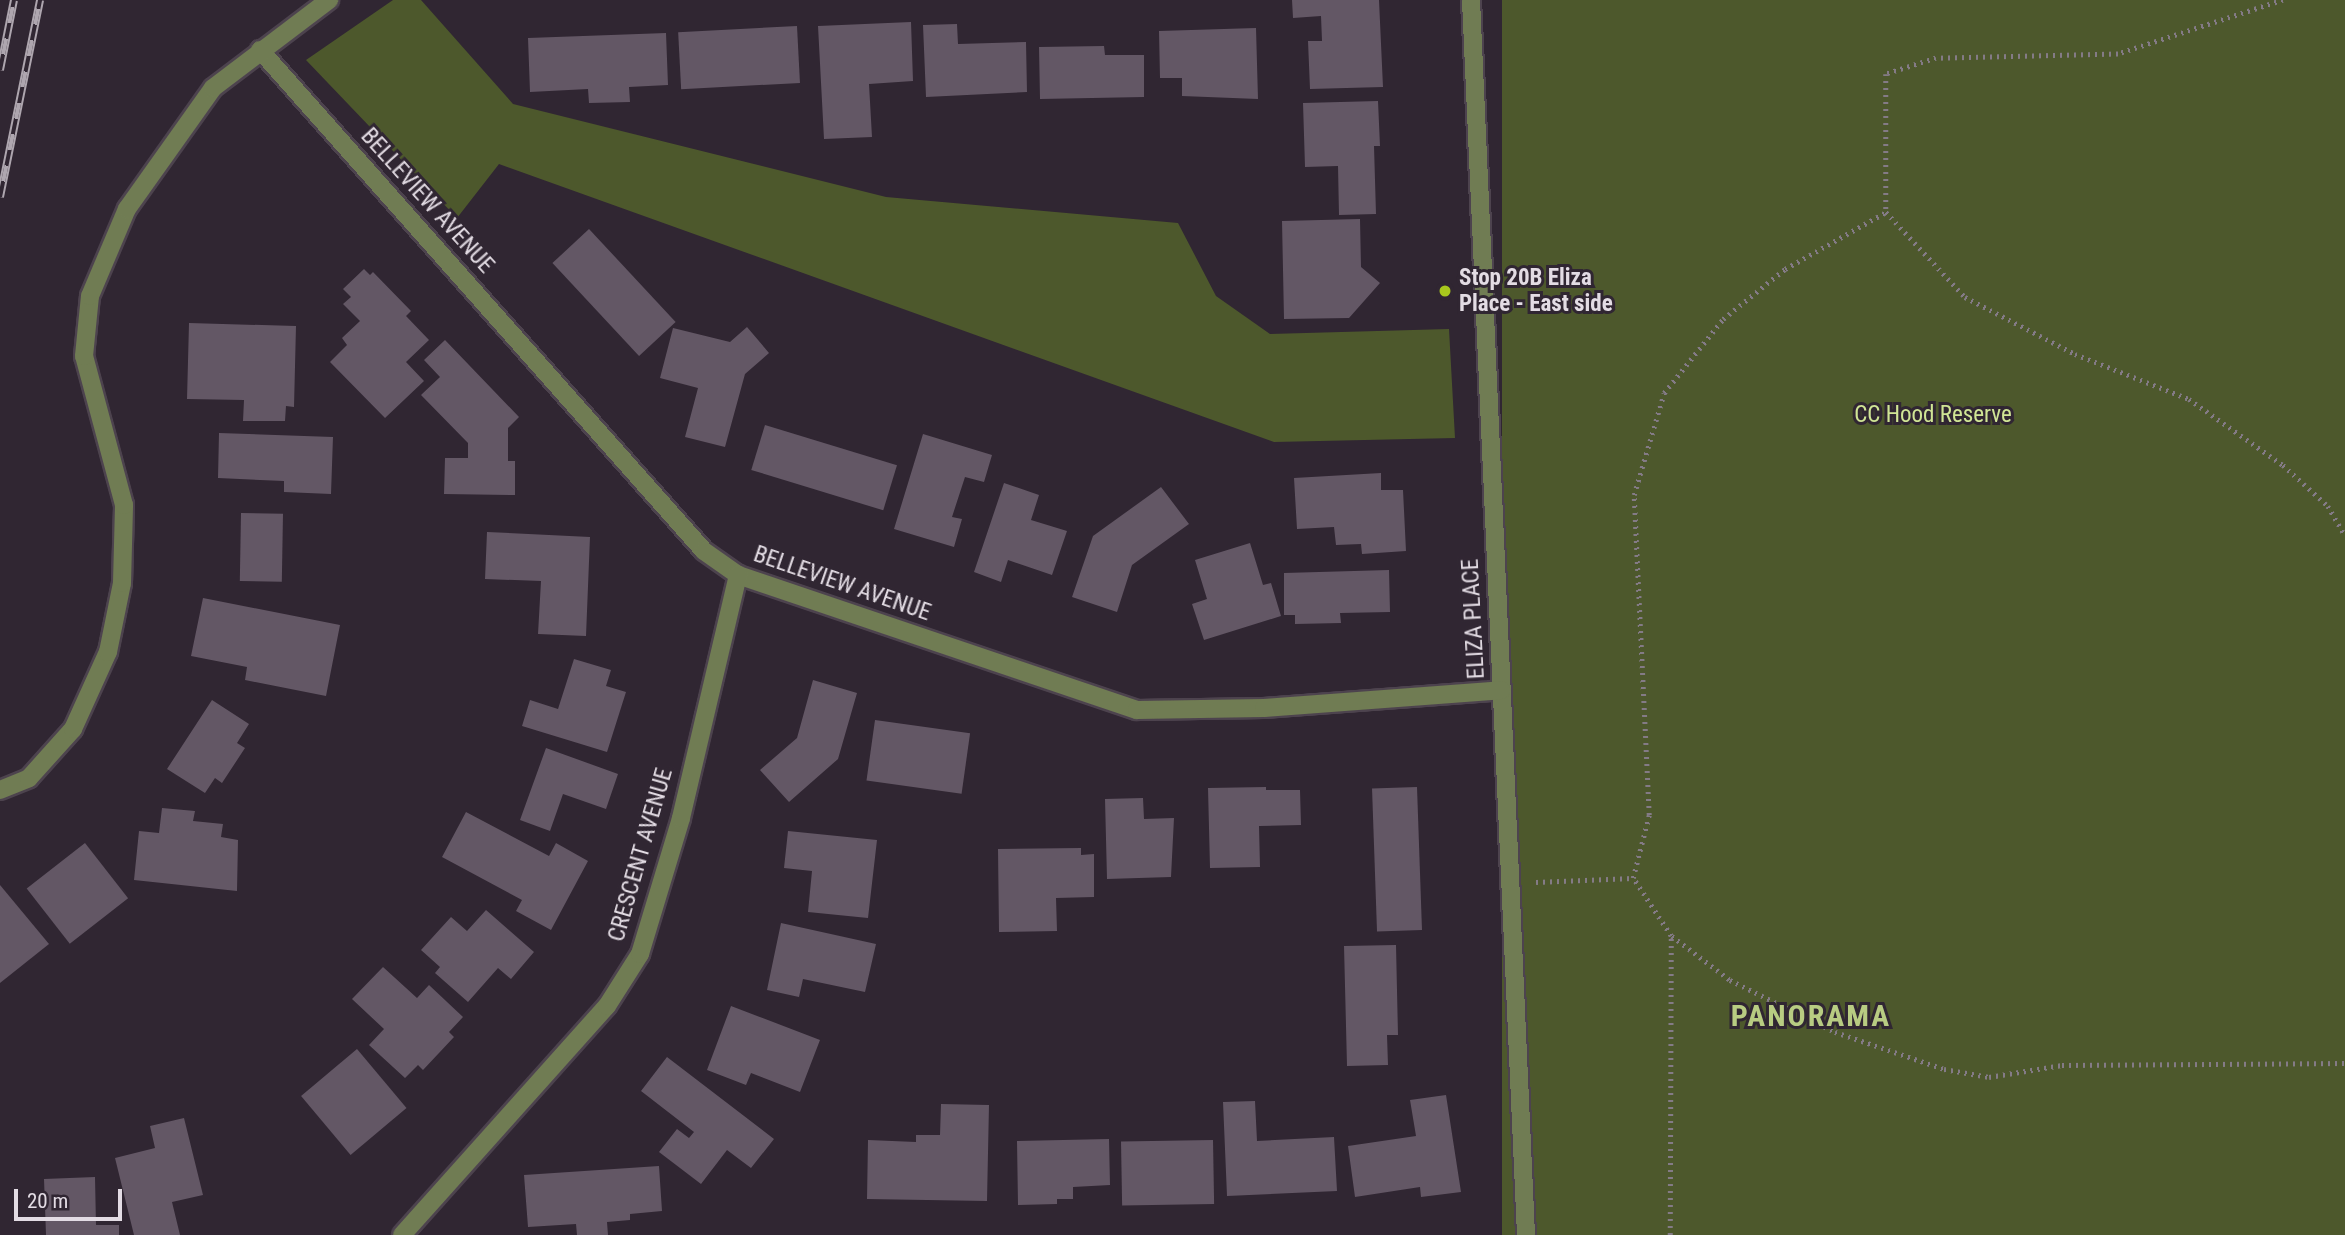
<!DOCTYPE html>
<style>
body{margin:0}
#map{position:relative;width:2345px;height:1235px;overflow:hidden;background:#302632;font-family:"Roboto Condensed",sans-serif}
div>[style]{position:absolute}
.green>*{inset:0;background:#4d582c;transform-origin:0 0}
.building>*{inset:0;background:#635765;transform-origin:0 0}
.path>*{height:4.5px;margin-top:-2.25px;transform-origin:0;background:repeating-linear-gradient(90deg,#847b86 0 2px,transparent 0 7px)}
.roads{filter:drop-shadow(2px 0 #4d434e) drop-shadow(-2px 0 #4d434e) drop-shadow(0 2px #4d434e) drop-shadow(0 -2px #4d434e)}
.minor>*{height:18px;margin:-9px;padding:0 9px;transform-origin:9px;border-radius:9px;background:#707c53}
.rail>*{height:8px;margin-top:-4px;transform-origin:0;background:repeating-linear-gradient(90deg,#302632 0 16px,#aea6af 0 32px);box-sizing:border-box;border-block:2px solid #aea6af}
.dots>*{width:19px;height:19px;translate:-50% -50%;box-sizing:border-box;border:4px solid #302632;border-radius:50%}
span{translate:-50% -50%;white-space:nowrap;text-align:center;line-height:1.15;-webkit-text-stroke:6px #302632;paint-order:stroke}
.street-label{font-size:23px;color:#e3dce4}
.poi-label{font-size:23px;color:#e3dce4;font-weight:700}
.left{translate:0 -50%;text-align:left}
.park-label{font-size:23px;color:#d0e595}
.district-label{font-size:30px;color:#b8cc82;font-weight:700;letter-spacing:2px}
.scale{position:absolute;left:14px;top:1189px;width:108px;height:32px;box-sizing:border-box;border:4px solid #e3dce4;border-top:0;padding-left:9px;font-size:21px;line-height:24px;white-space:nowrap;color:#e3dce4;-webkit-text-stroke:5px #302632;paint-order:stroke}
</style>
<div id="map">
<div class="green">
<div style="clip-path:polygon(393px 0,421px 0,513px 104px,886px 197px,1178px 223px,1216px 296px,1270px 334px,1449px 329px,1455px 438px,1274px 442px,499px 164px,457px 218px,306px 60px)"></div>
<div style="left:1502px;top:0;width:843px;height:1236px"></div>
</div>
<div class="building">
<div style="clip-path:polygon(1292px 0,1379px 0,1383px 87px,1310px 89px,1308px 41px,1322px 41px,1321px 16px,1293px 18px)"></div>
<div style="clip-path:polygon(911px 22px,913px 81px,869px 84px,872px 137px,824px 139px,818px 26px)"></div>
<div style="clip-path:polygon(957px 24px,958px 44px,1026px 42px,1027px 92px,926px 97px,923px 25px)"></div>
<div style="left:797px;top:26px;width:57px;height:119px;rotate:87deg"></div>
<div style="clip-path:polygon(1256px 28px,1258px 99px,1182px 96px,1182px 78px,1160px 78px,1159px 31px)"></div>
<div style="clip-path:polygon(666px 33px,668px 85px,629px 87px,630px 102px,589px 103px,588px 89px,530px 92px,528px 38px)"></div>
<div style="clip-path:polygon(1104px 46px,1105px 55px,1144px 55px,1144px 97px,1040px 99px,1039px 47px)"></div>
<div style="clip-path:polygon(1378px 101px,1380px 146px,1374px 146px,1376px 214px,1339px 215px,1338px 166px,1305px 167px,1303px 103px)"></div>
<div style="clip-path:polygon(1360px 219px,1361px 267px,1380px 283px,1349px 318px,1284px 319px,1282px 221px)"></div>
<div style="left:589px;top:229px;width:127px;height:50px;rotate:47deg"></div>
<div style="clip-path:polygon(364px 269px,370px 275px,373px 272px,411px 311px,406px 316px,429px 340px,406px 362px,424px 381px,385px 418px,330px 362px,347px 345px,342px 338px,360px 321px,343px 304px,351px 297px,343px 289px)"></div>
<div style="clip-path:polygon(189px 323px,296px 326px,294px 407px,286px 406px,285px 421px,243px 421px,244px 400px,187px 399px)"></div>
<div style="clip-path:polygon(747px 327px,769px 353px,745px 374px,725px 447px,685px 437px,698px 388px,660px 378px,673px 328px,730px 342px)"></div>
<div style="clip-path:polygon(445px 340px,519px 417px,508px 428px,508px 461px,515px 461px,515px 495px,444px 494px,445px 458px,468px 458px,468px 443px,421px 395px,440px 377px,424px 360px)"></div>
<div style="left:765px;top:425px;width:138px;height:47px;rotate:17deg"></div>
<div style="clip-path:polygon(219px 433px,333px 437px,331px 494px,284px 492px,284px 481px,218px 478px)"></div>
<div style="clip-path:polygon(923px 434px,992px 455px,984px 482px,965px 477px,952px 517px,962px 519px,954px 547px,894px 529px)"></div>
<div style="clip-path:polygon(1381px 473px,1381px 490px,1403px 490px,1406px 551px,1362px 554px,1361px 544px,1336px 545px,1334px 527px,1297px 529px,1294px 478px)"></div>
<div style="clip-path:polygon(1004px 483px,1039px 495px,1031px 520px,1067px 531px,1052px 575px,1008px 560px,1001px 582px,974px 572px)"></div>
<div style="clip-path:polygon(1161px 487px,1189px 524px,1132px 565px,1117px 612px,1072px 597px,1093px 536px)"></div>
<div style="left:241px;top:513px;width:42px;height:68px;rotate:1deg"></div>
<div style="clip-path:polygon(487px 532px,590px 537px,586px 636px,538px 634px,541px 581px,485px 579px)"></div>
<div style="clip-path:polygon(1250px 543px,1263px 585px,1271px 583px,1281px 616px,1204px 640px,1192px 604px,1207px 599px,1195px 560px)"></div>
<div style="clip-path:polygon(1389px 570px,1390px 612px,1340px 613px,1341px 623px,1295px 624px,1295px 615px,1284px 615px,1284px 573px)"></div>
<div style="clip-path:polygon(203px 598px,340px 625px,326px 696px,245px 680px,247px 667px,191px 656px)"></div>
<div style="clip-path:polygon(574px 659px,611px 670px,606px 686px,626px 692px,607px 752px,522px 726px,530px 700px,558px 709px)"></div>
<div style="clip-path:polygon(813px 680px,857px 693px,838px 759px,789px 802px,760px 770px,797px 738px)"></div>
<div style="clip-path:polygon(212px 700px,249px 724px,237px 743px,245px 748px,222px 783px,215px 778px,205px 793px,167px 769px)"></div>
<div style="left:875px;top:720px;width:96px;height:61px;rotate:8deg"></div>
<div style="clip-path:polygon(546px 748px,618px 774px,606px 809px,563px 794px,550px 831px,520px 820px)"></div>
<div style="clip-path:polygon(1266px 787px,1266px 790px,1300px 790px,1301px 825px,1259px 826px,1260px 867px,1210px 868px,1208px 788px)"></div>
<div style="left:1417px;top:787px;width:143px;height:45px;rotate:88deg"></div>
<div style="clip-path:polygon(1143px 798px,1144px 819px,1174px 818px,1171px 877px,1107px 879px,1105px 799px)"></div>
<div style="clip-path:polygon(162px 808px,195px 811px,193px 821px,223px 824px,221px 837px,238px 840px,237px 891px,134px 880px,139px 831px,159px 833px)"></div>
<div style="clip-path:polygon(466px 812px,549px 856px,556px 843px,588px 861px,551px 930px,516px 911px,522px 900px,442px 857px)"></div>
<div style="clip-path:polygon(788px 831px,877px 840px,868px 918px,808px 912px,812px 871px,784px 868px)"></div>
<div style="left:85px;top:843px;width:70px;height:74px;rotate:52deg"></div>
<div style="clip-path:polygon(1081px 848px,1081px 855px,1094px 854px,1094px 897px,1056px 898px,1057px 931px,999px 932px,998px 849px)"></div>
<div style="clip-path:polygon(0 885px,49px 944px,0 983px)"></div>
<div style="clip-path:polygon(486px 910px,534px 952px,511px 979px,498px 968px,468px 1002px,435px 973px,440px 967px,421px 950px,451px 917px,467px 931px)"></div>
<div style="clip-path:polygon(781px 923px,876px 944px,865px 992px,803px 979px,799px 997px,767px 990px)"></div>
<div style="clip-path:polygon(1396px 945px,1398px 1035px,1387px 1035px,1388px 1065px,1347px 1066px,1344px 946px)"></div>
<div style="clip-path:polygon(383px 967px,417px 998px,429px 985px,463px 1017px,449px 1032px,454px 1037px,423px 1070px,418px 1065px,405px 1078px,369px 1045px,384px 1029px,352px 999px)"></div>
<div style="clip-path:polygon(731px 1006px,820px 1040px,800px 1092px,751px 1073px,746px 1085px,707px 1070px)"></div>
<div style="left:357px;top:1049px;width:77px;height:73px;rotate:50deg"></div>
<div style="clip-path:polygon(667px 1057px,774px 1139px,751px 1168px,727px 1150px,701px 1184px,659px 1152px,677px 1129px,689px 1138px,694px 1132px,641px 1091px)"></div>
<div style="clip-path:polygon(1446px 1095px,1461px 1192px,1421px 1197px,1420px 1187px,1355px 1197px,1348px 1146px,1416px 1136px,1410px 1100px)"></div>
<div style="clip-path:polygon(1255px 1101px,1257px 1141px,1334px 1137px,1337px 1191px,1227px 1196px,1223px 1102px)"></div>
<div style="clip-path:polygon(941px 1104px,989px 1105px,987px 1201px,867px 1199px,868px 1140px,916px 1142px,916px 1135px,940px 1135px)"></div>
<div style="clip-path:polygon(184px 1118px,203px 1195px,172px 1202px,180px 1235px,134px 1235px,115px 1158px,155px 1148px,150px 1126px)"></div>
<div style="clip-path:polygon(1109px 1139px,1110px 1185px,1073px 1187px,1073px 1199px,1057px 1199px,1057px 1204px,1018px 1205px,1017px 1141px)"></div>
<div style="left:1213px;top:1140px;width:64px;height:92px;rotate:89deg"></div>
<div style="clip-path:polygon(659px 1166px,662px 1211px,630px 1214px,630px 1220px,607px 1222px,608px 1235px,577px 1235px,576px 1224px,528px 1227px,524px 1175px)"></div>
<div style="clip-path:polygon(95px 1177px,96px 1225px,119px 1225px,119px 1235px,46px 1235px,44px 1179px)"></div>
</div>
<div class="path">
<div style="left:2283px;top:0;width:174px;rotate:161.9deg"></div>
<div style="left:2118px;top:54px;width:182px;rotate:178.7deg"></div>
<div style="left:1936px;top:58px;width:52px;rotate:162.3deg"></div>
<div style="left:1886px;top:74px;width:138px;rotate:90deg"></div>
<div style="left:1886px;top:212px;width:116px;rotate:47.1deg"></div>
<div style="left:1965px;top:297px;width:124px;rotate:27.4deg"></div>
<div style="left:2075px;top:354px;width:123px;rotate:21.5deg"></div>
<div style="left:2189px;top:399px;width:115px;rotate:35.1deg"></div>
<div style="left:2283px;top:465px;width:61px;rotate:42.3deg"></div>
<div style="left:2328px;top:506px;width:34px;rotate:60deg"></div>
<div style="left:1536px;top:882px;width:97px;rotate:-2.4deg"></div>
<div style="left:1672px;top:936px;width:73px;rotate:37.2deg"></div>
<div style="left:1730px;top:980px;width:117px;rotate:26.3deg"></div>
<div style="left:1835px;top:1032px;width:115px;rotate:18.7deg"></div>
<div style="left:1944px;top:1069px;width:46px;rotate:10.1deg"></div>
<div style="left:1989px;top:1077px;width:74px;rotate:-9.3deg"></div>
<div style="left:2062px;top:1065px;width:283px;rotate:-0.4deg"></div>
<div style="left:1670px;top:1235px;width:299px;rotate:-89.8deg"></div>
<div style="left:1671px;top:936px;width:69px;rotate:-123.2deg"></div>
<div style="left:1633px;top:878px;width:65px;rotate:-75.7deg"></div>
<div style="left:1649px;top:815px;width:320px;rotate:-92.7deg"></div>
<div style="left:1634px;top:495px;width:106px;rotate:-73.6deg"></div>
<div style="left:1664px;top:393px;width:95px;rotate:-51.4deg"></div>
<div style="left:1723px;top:319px;width:80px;rotate:-38.9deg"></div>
<div style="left:1785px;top:269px;width:116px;rotate:-29.4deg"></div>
</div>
<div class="roads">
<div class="minor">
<div style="left:1471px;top:0;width:1236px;rotate:87.45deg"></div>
<div style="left:260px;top:50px;width:669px;rotate:48.45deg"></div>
<div style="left:704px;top:551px;width:42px;rotate:35.2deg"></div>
<div style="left:738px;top:575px;width:421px;rotate:18.7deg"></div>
<div style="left:1137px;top:710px;width:127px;rotate:-0.9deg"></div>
<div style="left:1264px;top:708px;width:238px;rotate:-4.3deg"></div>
<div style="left:0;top:790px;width:31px;rotate:-22deg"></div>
<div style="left:29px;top:778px;width:66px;rotate:-48.1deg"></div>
<div style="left:73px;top:729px;width:85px;rotate:-65.6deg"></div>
<div style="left:108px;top:652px;width:70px;rotate:-78.5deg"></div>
<div style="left:122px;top:583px;width:78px;rotate:-88.5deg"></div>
<div style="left:124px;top:505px;width:154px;rotate:-105deg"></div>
<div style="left:84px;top:356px;width:60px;rotate:-84.3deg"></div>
<div style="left:90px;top:296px;width:95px;rotate:-67deg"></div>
<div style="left:127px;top:209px;width:148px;rotate:-54.6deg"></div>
<div style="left:213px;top:88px;width:146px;rotate:-37.2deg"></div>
<div style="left:402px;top:1235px;width:307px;rotate:-48.2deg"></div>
<div style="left:607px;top:1006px;width:62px;rotate:-57.6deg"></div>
<div style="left:640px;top:954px;width:142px;rotate:-73.2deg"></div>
<div style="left:681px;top:818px;width:250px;rotate:-76.8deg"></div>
</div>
</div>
<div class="rail">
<div style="left:0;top:70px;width:71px;rotate:-78.7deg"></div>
<div style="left:0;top:197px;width:201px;rotate:-78.5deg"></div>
</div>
<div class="dots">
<div style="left:1445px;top:291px;background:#a8c71d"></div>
</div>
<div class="street-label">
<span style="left:427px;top:201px;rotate:48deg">BELLEVIEW AVENUE</span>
<span style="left:842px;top:584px;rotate:19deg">BELLEVIEW AVENUE</span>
<span style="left:1474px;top:619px;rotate:-93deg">ELIZA PLACE</span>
<span style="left:641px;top:855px;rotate:-74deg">CRESCENT AVENUE</span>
</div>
<div class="poi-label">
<span class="left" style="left:1459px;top:291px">Stop 20B Eliza<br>Place - East side</span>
</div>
<div class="park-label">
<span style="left:1933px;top:415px">CC Hood Reserve</span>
</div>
<div class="district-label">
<span style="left:1811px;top:1016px">PANORAMA</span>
</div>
<div class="scale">20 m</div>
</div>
